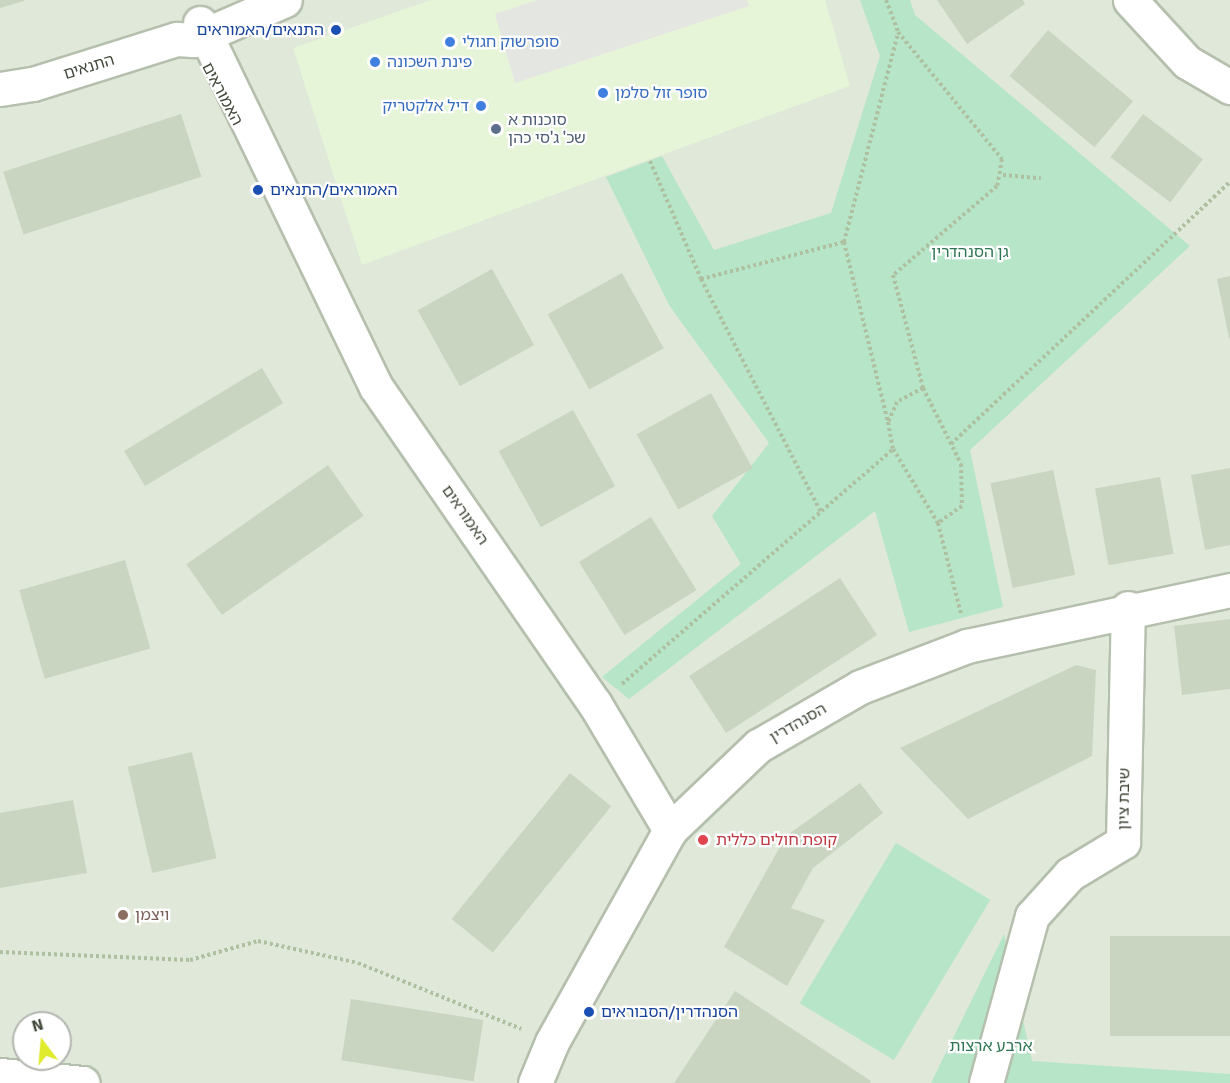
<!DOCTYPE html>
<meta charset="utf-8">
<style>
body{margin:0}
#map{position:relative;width:1230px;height:1083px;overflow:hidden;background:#eef4ea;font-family:Signika,"Noto Sans Hebrew",sans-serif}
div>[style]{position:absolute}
.residential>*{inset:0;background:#dfe8d9}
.commercial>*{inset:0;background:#e6f4d8}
.green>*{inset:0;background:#b6e5c7;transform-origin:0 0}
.parking>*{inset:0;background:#e4e6e1}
.building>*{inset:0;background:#cad5c1;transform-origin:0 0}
.path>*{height:4px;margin-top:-2px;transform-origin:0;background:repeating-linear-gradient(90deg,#aec0a0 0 3px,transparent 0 6px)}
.roads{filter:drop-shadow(2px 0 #b5bfad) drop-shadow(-2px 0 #b5bfad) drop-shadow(0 2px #b5bfad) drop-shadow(0 -2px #b5bfad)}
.minor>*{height:33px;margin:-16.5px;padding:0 16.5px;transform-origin:16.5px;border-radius:16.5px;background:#fff}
.dots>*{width:16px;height:16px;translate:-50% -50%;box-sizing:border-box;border:3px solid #fff;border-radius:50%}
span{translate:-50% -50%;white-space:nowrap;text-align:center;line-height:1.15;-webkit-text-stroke:4.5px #fff;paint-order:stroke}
.transit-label{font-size:16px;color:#164399}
.right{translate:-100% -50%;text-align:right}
.left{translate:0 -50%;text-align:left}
.shop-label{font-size:16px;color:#366cbe}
.street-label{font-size:16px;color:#404839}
.service-label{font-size:16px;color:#4e5e75}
.park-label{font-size:16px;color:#2f7655}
.health-label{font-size:16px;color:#be3a42}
.education-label{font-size:16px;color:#785e54}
.north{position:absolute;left:12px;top:1011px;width:60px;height:60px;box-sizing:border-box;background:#fff;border:2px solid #b3b6b0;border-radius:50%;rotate:344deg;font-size:16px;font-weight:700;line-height:24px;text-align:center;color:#404839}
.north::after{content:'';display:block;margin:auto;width:21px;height:27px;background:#dfeb2b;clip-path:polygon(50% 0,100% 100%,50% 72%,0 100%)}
</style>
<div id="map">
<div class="residential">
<div style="clip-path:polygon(evenodd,0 0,1230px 0,1230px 1083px,0 1083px,0 0,24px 1023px,60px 1023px,60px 1059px,24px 1059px,24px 1023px)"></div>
</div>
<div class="commercial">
<div style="clip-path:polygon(431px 0,825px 0,850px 86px,362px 265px,293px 48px)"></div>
</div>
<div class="green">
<div style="clip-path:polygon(860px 0,910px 0,915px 15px,1190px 246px,970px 450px,1003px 607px,909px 632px,875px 511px,629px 699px,602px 677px,741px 564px,712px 516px,769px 443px,669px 305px,606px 177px,662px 156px,714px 250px,831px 213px,880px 56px)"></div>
<div style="left:896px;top:843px;width:110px;height:187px;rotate:31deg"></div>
<div style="clip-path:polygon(1004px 934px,1032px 1061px,1230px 1074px,1230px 1083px,931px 1083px)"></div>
</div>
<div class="parking">
<div style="clip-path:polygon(537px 0,747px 0,749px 6px,515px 83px,495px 14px)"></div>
</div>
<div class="building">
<div style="clip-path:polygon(0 0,24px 0,24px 1px,0 8px)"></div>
<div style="clip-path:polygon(937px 0,1023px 0,1025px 4px,967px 44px)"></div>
<div style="left:1048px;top:30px;width:111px;height:60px;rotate:40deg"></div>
<div style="left:181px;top:114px;width:66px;height:187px;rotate:72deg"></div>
<div style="left:1143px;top:114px;width:75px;height:54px;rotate:37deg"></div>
<div style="left:492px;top:269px;width:87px;height:85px;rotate:61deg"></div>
<div style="left:622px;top:273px;width:86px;height:85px;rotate:61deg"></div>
<div style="clip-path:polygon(1230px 276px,1230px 338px,1229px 338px,1217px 279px)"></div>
<div style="left:262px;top:368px;width:41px;height:161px;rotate:59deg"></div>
<div style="left:711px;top:393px;width:86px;height:85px;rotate:61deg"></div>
<div style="left:573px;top:410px;width:87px;height:85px;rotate:61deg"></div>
<div style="left:328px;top:465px;width:62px;height:173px;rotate:55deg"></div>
<div style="clip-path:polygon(1230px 468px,1230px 545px,1205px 550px,1191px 475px)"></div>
<div style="left:1053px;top:470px;width:107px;height:64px;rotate:78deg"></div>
<div style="left:1160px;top:477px;width:78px;height:66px;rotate:80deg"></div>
<div style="left:651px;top:517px;width:86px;height:85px;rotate:58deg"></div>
<div style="left:125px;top:560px;width:92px;height:110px;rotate:74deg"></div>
<div style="left:840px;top:578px;width:68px;height:180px;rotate:57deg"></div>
<div style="clip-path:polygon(1230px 619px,1230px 689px,1182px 695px,1174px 626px)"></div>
<div style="clip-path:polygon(1076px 665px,1096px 670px,1092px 756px,968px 819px,900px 748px)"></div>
<div style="left:192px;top:752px;width:109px;height:66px;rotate:77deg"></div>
<div style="left:570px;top:773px;width:53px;height:188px;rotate:39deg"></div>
<div style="clip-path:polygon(860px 783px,883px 813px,813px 868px,791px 908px,825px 920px,787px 986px,724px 947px,786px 836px)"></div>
<div style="clip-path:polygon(73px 800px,87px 873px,0 888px,0 813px)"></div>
<div style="left:1230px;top:936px;width:100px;height:120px;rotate:90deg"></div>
<div style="clip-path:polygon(735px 991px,871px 1081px,870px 1083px,674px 1083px)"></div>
<div style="left:351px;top:999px;width:134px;height:62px;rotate:9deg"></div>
</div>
<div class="path">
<div style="left:886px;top:0;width:34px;rotate:69deg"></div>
<div style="left:898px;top:32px;width:164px;rotate:50.7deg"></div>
<div style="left:1002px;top:159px;width:27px;rotate:100deg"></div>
<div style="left:997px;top:186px;width:137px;rotate:139.4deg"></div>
<div style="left:893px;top:275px;width:117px;rotate:75.1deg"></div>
<div style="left:923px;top:388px;width:85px;rotate:63.4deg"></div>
<div style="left:961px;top:464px;width:42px;rotate:88.6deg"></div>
<div style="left:962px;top:506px;width:29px;rotate:145deg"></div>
<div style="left:938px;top:523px;width:94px;rotate:75.8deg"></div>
<div style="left:650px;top:161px;width:129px;rotate:66.6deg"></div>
<div style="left:701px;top:279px;width:264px;rotate:62.8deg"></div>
<div style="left:1003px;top:175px;width:38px;rotate:5deg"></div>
<div style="left:844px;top:242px;width:185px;rotate:76.3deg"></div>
<div style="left:701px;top:279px;width:148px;rotate:-14.5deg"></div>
<div style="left:844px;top:242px;width:216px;rotate:-75.5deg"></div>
<div style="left:923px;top:388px;width:30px;rotate:152deg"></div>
<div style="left:897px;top:402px;width:22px;rotate:114deg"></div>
<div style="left:888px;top:422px;width:27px;rotate:80deg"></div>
<div style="left:893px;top:449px;width:87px;rotate:58.7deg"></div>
<div style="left:951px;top:444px;width:383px;rotate:-43.2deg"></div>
<div style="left:622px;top:684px;width:359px;rotate:-40.9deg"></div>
<div style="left:0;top:952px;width:190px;rotate:2.4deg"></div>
<div style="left:190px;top:960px;width:71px;rotate:-15.6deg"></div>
<div style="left:258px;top:941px;width:102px;rotate:12.4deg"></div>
<div style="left:358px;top:963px;width:176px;rotate:22deg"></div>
</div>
<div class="roads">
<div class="minor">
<div style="left:1130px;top:0;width:84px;rotate:47.4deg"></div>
<div style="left:1187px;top:62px;width:50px;rotate:30.2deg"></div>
<div style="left:200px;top:23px;width:404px;rotate:64.2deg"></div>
<div style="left:376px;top:387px;width:385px;rotate:55.4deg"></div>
<div style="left:595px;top:704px;width:147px;rotate:59.2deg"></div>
<div style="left:0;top:89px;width:33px;rotate:-9deg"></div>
<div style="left:33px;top:84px;width:151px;rotate:-17.4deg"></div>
<div style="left:177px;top:39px;width:16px;rotate:4deg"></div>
<div style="left:193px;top:40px;width:100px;rotate:-23.5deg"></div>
<div style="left:0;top:1075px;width:83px;rotate:5.5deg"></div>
<div style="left:535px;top:1083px;width:44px;rotate:-67.5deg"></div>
<div style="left:552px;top:1042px;width:243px;rotate:-60.9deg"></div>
<div style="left:670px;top:830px;width:122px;rotate:-43.7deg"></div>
<div style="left:758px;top:746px;width:118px;rotate:-30deg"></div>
<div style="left:860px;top:687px;width:115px;rotate:-21deg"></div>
<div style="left:967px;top:646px;width:269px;rotate:-12deg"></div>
<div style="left:986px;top:1083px;width:173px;rotate:-74.6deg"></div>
<div style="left:1032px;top:916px;width:57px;rotate:-47.9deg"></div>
<div style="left:1070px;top:874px;width:62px;rotate:-31.1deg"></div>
<div style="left:1123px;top:842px;width:234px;rotate:-88.8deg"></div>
</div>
</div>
<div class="dots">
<div style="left:336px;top:30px;background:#1a4fb4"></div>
<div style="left:450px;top:42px;background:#3f7fe0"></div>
<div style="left:375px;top:62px;background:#3f7fe0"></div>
<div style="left:603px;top:93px;background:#3f7fe0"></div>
<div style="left:481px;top:106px;background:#3f7fe0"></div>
<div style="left:496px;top:129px;background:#5c6f8a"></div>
<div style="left:258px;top:190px;background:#1a4fb4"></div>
<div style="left:703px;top:840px;background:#e0444e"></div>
<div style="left:123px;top:915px;background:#8d6e63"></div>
<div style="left:589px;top:1012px;background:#1a4fb4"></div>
</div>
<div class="transit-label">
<span class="right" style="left:324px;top:30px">התנאים/האמוראים</span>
<span class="left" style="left:270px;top:190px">האמוראים/התנאים</span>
<span class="left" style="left:601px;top:1012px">הסנהדרין/הסבוראים</span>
</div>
<div class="shop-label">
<span class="left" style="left:462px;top:42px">סופרשוק חגולי</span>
<span class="left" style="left:387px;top:62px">פינת השכונה</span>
<span class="left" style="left:615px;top:93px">סופר זול סלמן</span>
<span class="right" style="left:469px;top:106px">דיל אלקטריק</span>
</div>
<div class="street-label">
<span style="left:89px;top:67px;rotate:-17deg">התנאים</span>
<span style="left:222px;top:94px;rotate:62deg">האמוראים</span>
<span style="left:465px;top:515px;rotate:55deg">האמוראים</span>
<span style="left:798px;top:723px;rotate:-30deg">הסנהדרין</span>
<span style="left:1124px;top:799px;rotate:-89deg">שיבת ציון</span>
</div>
<div class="service-label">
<span class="left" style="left:508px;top:129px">סוכנות א<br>שכ' ג'סי כהן</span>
</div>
<div class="park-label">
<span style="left:970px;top:252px">גן הסנהדרין</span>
<span style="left:991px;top:1046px">ארבע ארצות</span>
</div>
<div class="health-label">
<span class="left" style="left:716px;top:840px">קופת חולים כללית</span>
</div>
<div class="education-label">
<span class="left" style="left:135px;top:915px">ויצמן</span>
</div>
<div class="north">N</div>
</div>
